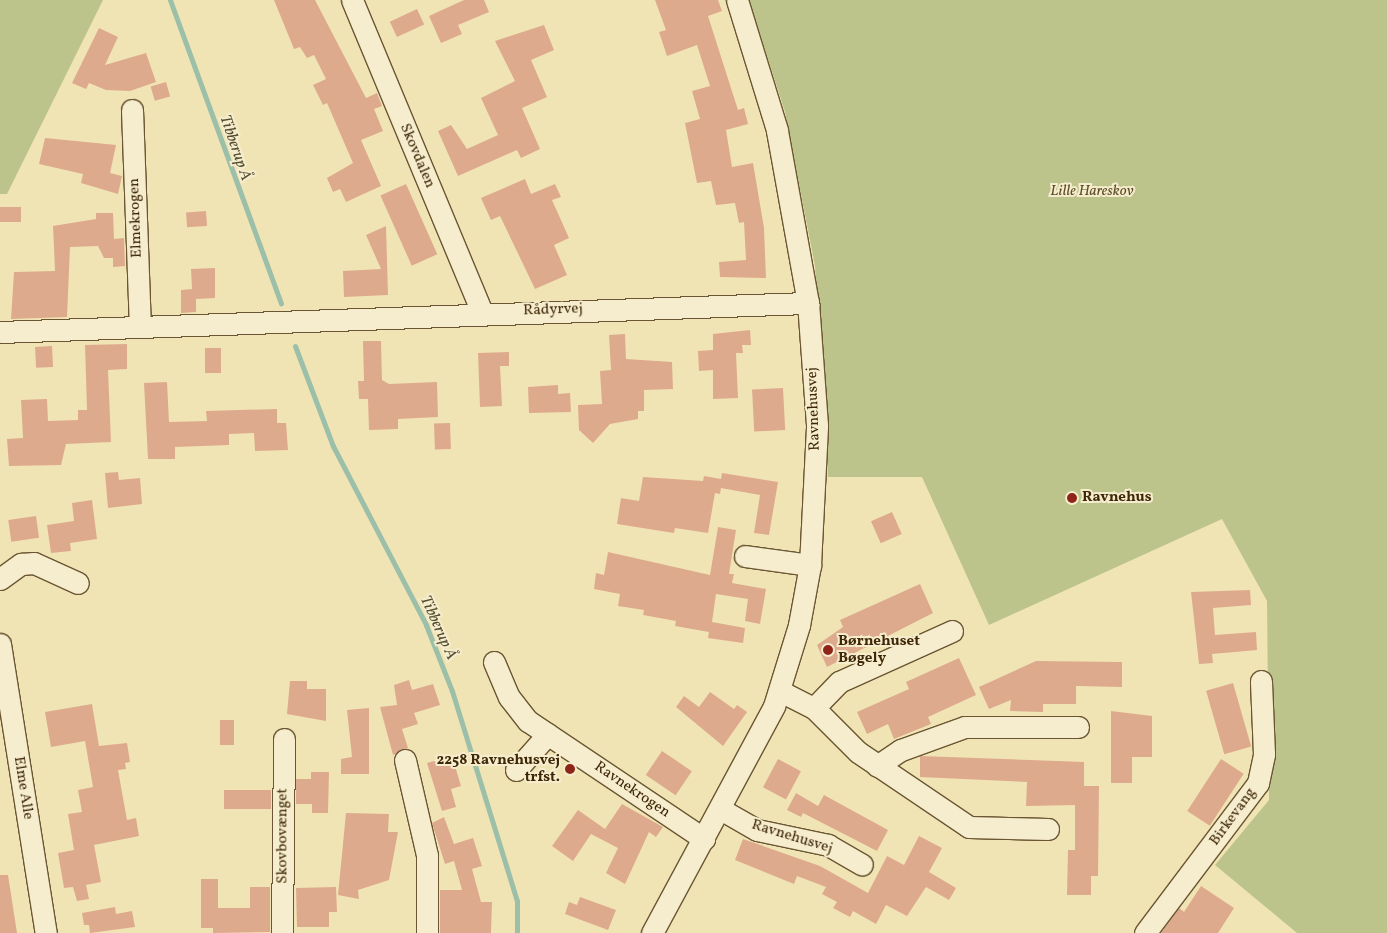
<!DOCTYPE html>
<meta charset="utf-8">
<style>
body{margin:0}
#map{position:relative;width:1387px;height:933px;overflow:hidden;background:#f1e4b4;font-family:Vollkorn,serif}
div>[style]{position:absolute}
.green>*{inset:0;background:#bcc48c}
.stream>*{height:5px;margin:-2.5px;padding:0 2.5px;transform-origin:2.5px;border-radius:2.5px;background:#9bbfa9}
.building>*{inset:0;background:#deaa8d;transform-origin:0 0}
.roads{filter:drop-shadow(1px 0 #6a5632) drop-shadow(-1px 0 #6a5632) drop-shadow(0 1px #6a5632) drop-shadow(0 -1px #6a5632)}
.minor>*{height:21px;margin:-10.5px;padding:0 10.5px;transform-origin:10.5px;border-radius:10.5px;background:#f6edce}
.dots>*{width:14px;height:14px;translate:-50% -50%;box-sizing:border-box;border:2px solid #f6edce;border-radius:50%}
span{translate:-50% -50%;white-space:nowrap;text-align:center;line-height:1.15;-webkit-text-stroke:4px #f6edce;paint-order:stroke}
.street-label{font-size:15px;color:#3d2706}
.park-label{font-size:15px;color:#5d4e28;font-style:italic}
.poi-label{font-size:15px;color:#3d2706;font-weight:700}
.left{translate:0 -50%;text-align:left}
.right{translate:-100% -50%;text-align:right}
.water-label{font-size:16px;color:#544d2f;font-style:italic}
</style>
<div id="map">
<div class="green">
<div style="clip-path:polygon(0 0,103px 0,7px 194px,0 194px)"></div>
<div style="clip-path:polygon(749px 0,1387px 0,1387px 933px,1297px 933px,1215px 865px,1269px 800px,1267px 601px,1222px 519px,989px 625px,922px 477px,828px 477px,815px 266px,785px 112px)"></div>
</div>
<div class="stream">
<div style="left:170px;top:0;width:323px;rotate:69.9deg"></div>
<div style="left:295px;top:346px;width:107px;rotate:69.2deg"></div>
<div style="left:333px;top:446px;width:202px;rotate:62.5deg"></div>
<div style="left:426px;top:625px;width:71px;rotate:68.5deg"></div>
<div style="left:452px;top:691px;width:220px;rotate:72.8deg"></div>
<div style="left:517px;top:901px;width:32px;rotate:90deg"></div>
</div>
<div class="building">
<div style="clip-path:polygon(274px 0,315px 0,366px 98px,377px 93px,382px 106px,374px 109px,383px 131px,361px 140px,381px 186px,346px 202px,340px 189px,333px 192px,327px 178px,353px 163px,327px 103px,323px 105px,313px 85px,326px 79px,314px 55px,307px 58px,300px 47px,294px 49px)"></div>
<div style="clip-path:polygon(464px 0,484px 0,489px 12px,458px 25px,462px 34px,441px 43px,429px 16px)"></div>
<div style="clip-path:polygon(655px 0,718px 0,722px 11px,708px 16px,738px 110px,744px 108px,748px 124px,726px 130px,732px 167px,753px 163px,764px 228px,766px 278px,720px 277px,719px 262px,746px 260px,744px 222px,739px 223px,735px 203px,716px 205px,711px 181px,697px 183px,685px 123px,700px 119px,692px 91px,710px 86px,697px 45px,667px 56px,659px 32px,666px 30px)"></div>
<div style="left:417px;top:9px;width:17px;height:30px;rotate:65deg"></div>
<div style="clip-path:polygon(544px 25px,554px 50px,531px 60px,547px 97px,522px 108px,540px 149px,521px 158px,517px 150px,458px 176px,438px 131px,451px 125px,467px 149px,498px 135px,481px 98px,515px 81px,495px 41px)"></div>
<div style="clip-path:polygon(99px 28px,118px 37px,105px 65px,146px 53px,156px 82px,130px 91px,106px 90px,89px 83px,86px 89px,72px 83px)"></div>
<div style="left:166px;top:82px;width:15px;height:16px;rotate:74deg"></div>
<div style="clip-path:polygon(45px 138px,116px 145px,110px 173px,122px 176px,118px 194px,81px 183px,83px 174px,39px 164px)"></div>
<div style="clip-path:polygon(525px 179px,531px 194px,555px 184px,561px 197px,552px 200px,569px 238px,554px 245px,567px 275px,535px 289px,500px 216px,491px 220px,481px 198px)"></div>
<div style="left:406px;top:184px;width:77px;height:28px;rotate:66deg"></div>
<div style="left:0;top:207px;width:21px;height:15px"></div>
<div style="left:206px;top:211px;width:15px;height:20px;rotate:86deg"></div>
<div style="clip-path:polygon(96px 213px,113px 213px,114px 239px,124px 238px,125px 266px,113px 267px,113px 258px,104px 258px,98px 246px,70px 247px,67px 317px,11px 319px,14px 272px,55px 271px,53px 226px,96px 219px)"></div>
<div style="clip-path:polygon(386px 226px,388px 295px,344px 297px,343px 271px,381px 269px,366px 235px)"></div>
<div style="clip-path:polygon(215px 268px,215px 298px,196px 299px,196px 312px,181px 313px,181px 290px,192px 289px,191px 269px)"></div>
<div style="clip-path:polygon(750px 330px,751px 345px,742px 345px,743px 353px,736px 353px,738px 398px,713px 399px,713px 370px,699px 371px,698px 351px,713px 350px,713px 334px)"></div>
<div style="clip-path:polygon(625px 334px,626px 359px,672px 362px,673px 389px,644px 390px,644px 411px,638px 411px,638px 419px,610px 424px,593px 443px,579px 430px,578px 405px,602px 404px,600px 371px,611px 370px,609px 335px)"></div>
<div style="clip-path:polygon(363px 341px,381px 341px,382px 380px,389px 384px,437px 382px,438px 417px,398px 419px,398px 429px,369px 430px,368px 399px,359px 399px,358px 381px,364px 381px)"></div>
<div style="clip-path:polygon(127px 344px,127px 369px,108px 370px,111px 442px,66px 444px,61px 465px,9px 466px,7px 439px,23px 438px,21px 400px,47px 399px,48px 421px,78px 420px,78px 410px,87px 410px,85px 345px)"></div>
<div style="left:52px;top:346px;width:21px;height:17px;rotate:87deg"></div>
<div style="left:221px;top:348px;width:25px;height:16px;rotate:90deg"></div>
<div style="clip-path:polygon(509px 352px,509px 366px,500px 366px,502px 406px,480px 407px,478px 353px)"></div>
<div style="clip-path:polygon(167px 382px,169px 422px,207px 421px,206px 411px,277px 409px,277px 423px,286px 423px,288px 450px,255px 451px,254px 433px,229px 434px,229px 445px,175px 447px,175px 459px,148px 459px,144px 383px)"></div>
<div style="clip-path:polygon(558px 385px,558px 394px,570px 393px,571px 412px,529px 413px,528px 387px)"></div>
<div style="left:783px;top:388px;width:42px;height:31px;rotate:87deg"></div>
<div style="left:450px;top:423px;width:26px;height:16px;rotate:88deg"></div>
<div style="clip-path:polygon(118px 472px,119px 480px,140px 478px,142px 504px,108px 508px,105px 473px)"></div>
<div style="clip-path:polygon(722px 473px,778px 482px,769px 535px,754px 533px,760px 495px,721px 488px,720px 494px,715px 493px,708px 533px,675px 528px,674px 533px,617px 524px,621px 498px,639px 501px,643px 477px,703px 481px,704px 476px,721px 479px)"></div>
<div style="clip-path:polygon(92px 500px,97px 539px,70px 543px,71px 551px,51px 553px,47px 525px,74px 521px,72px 503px)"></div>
<div style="left:892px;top:512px;width:24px;height:23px;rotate:66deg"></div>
<div style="left:36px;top:516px;width:22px;height:28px;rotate:82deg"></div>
<div style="clip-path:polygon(718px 527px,736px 530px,729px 574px,734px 574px,732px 583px,766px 589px,760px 624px,745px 621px,748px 599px,716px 594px,712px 622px,745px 628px,743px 643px,708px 638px,709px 632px,675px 626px,676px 621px,643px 615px,644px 610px,618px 606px,620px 594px,594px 589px,596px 573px,604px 575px,608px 552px,710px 575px)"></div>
<div style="clip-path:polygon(920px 584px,933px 613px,827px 667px,817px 645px,843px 627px,840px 620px)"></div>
<div style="clip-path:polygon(1250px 590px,1251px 605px,1213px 608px,1215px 635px,1256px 632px,1257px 650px,1212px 654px,1213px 663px,1199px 664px,1191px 592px)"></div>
<div style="clip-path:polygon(959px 658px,976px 695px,928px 717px,931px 724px,894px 739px,888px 724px,867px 734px,857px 712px,909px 689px,906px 682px)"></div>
<div style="clip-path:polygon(1036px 661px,1122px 662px,1122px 687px,1076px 686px,1076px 704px,1043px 704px,1043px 712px,1010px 711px,1011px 700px,989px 709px,979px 687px)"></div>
<div style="clip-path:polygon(409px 680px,412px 690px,433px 684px,440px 705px,414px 713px,418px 724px,402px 729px,408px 748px,393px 755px,380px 707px,397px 705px,394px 685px)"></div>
<div style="clip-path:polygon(290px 681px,307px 681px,307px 689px,326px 689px,326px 721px,287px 714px)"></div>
<div style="left:1233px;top:683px;width:66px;height:28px;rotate:74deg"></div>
<div style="clip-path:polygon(710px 692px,734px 709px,737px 705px,747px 712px,723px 746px,676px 707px,684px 696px,699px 707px)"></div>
<div style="clip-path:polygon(92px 704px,99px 746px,127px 743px,130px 762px,125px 763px,126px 769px,118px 770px,127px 820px,136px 818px,139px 836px,94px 845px,101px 882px,86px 885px,89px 899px,77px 901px,73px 887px,64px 888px,58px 853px,74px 850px,68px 814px,82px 812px,78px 790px,93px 787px,85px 741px,51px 747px,45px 712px)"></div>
<div style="clip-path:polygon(369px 708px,369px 774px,341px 774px,341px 759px,352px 757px,347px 710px)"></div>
<div style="clip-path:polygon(1111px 711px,1152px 716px,1152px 757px,1132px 757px,1132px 783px,1111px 783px)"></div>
<div style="left:220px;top:720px;width:14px;height:25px"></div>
<div style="left:662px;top:751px;width:36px;height:29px;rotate:34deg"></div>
<div style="clip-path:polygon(452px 756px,461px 786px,451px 789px,456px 807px,442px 811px,427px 763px)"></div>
<div style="clip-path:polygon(920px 756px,1084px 762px,1084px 786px,1099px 786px,1098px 876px,1091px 876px,1091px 895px,1067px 895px,1068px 850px,1075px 850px,1075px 805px,1026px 806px,1027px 782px,920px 777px)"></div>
<div style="left:778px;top:759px;width:26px;height:32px;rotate:28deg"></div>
<div style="left:1221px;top:759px;width:27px;height:62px;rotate:33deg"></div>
<div style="clip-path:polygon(311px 772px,329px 772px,328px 813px,312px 813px,312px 804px,296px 804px,296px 779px,311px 779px)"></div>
<div style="left:224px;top:790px;width:47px;height:19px"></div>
<div style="clip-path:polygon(796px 793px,818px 806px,824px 795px,888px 830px,877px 851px,803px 813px,801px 817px,787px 810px)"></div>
<div style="clip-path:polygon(622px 804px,663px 827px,656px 837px,649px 832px,625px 884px,606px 873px,618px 848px,591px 834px,573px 861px,552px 846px,578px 810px,605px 829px)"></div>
<div style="clip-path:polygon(346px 813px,389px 814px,388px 832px,398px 832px,389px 880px,358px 890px,359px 899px,338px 895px)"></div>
<div style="clip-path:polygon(444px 817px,454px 844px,473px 838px,482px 866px,472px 869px,481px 902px,492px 902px,491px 933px,440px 933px,440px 890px,462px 890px,454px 861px,445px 864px,432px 823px)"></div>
<div style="clip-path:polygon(919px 836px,942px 848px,929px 872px,956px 888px,949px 900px,926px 887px,907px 916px,886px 905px,876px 924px,853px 911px,850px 917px,833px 908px,837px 902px,822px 894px,826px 887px,797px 876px,794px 884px,735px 860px,743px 839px,820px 866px,868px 893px,887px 856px,904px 865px)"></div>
<div style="clip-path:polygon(0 875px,8px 875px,17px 933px,0 933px)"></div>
<div style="clip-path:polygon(201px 879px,218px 879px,218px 908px,250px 908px,250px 887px,270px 887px,270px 932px,213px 933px,213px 928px,201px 928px)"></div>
<div style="clip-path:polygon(1201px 886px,1234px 908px,1218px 933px,1161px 933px,1179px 908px,1184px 912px)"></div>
<div style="clip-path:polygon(336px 887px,337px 912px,329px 912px,329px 927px,297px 927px,296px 888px)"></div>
<div style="clip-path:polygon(580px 897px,616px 910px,608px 930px,565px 914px,569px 902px,577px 905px)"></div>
<div style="clip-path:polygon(115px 907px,116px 914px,132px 911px,135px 927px,90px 933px,89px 925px,84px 925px,82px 913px)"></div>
</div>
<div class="roads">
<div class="minor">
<div style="left:352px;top:0;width:338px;rotate:67.4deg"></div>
<div style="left:132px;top:110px;width:216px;rotate:87.9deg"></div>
<div style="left:0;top:332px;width:809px;rotate:-2.06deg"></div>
<div style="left:745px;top:556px;width:66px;rotate:7.9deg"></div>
<div style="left:0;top:579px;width:26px;rotate:-36deg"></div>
<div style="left:21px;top:564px;width:13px;rotate:-4deg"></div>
<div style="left:34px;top:563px;width:48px;rotate:24.4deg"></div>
<div style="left:0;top:644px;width:293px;rotate:81deg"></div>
<div style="left:494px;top:662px;width:38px;rotate:67deg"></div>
<div style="left:509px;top:697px;width:31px;rotate:52deg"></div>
<div style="left:528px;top:721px;width:212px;rotate:33.8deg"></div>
<div style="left:780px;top:691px;width:38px;rotate:27deg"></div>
<div style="left:814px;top:708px;width:62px;rotate:45deg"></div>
<div style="left:858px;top:752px;width:134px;rotate:34deg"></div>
<div style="left:969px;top:827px;width:79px;rotate:1.5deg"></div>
<div style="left:814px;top:708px;width:36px;rotate:-46deg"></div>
<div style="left:839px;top:682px;width:124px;rotate:-24.3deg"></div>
<div style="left:405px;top:760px;width:98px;rotate:77deg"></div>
<div style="left:427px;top:855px;width:78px;rotate:90deg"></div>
<div style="left:877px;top:766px;width:29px;rotate:-34deg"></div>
<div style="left:901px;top:750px;width:68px;rotate:-19.8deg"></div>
<div style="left:965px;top:727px;width:113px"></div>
<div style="left:516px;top:770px;width:48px;rotate:-48.4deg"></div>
<div style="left:722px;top:810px;width:40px;rotate:29.7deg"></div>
<div style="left:757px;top:830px;width:73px;rotate:11.9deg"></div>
<div style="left:828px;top:845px;width:39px;rotate:30deg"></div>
<div style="left:282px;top:933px;width:194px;rotate:-89.4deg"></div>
<div style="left:652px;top:933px;width:258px;rotate:-61.7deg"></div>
<div style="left:774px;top:706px;width:85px;rotate:-72.8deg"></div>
<div style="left:799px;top:625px;width:61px;rotate:-79.6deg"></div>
<div style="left:810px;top:565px;width:140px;rotate:-87.1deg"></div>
<div style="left:817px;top:425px;width:122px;rotate:-94.2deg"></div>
<div style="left:808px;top:303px;width:176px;rotate:-100.2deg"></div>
<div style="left:777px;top:130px;width:136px;rotate:-107.1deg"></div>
<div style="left:1145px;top:933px;width:188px;rotate:-53deg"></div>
<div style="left:1258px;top:783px;width:30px;rotate:-78deg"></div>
<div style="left:1264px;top:754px;width:73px;rotate:-92.4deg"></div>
</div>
</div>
<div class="dots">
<div style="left:1072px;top:498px;background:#8f2418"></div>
<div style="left:828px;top:650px;background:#8f2418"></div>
<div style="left:570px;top:769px;background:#8f2418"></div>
</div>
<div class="street-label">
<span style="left:417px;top:156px;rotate:67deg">Skovdalen</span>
<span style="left:136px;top:218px;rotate:-92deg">Elmekrogen</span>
<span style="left:553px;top:310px;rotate:-2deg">Rådyrvej</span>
<span style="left:814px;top:409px;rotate:-92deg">Ravnehusvej</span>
<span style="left:23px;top:788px;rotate:81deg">Elme Alle</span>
<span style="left:632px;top:790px;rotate:34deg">Ravnekrogen</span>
<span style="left:1233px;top:817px;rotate:-54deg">Birkevang</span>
<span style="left:283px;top:836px;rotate:-90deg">Skovbovænget</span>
<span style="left:792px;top:837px;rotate:17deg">Ravnehusvej</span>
</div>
<div class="park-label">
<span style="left:1092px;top:192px">Lille Hareskov</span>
</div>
<div class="poi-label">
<span class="left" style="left:1082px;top:498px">Ravnehus</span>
<span class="left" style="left:838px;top:650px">Børnehuset<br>Bøgely</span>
<span class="right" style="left:560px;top:769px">2258 Ravnehusvej<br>trfst.</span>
</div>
<div class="water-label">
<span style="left:235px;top:148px;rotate:71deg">Tibberup Å</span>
<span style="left:438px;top:628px;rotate:66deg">Tibberup Å</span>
</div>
</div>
